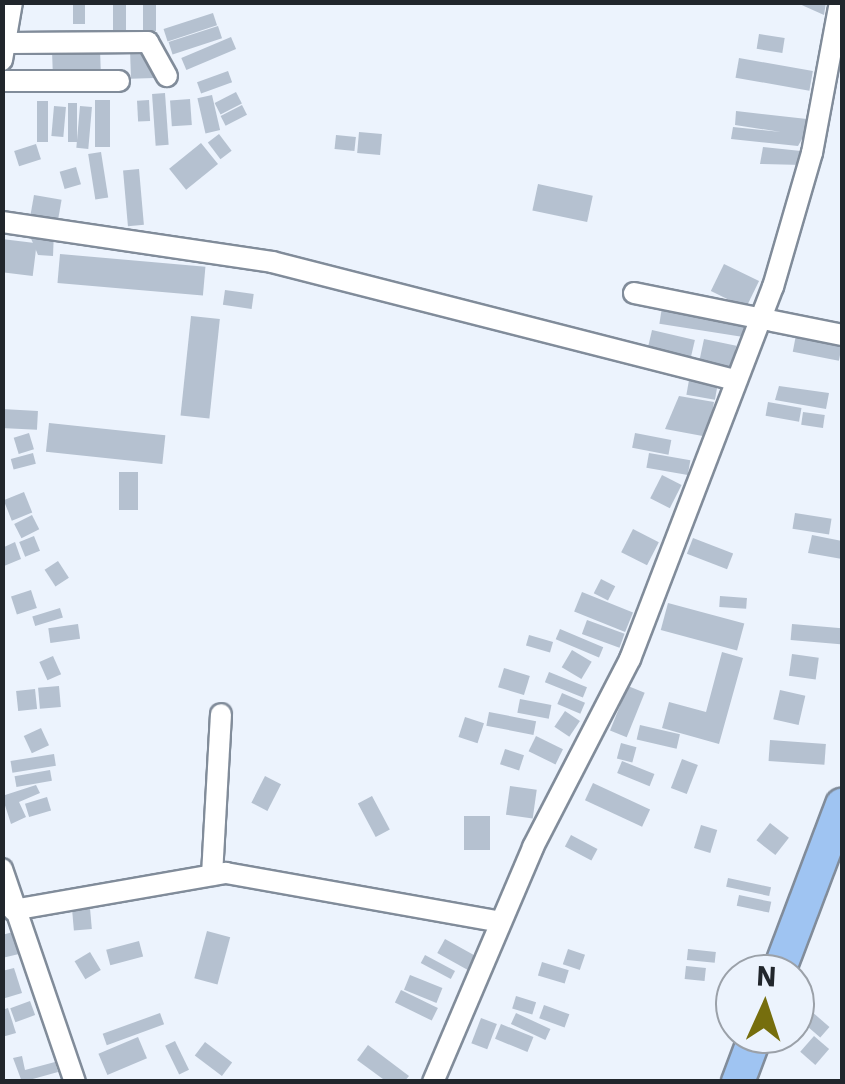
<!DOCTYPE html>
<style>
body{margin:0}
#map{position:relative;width:845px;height:1084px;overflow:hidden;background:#ecf3fd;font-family:"IBM Plex Sans",sans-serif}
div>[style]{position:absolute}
.building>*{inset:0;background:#b5c1d0;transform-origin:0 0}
.roads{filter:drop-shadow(2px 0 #818c9a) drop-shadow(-2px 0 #818c9a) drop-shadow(0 2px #818c9a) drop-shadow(0 -2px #818c9a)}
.minor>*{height:20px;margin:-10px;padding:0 10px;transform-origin:10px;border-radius:10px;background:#fff}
.trunk>*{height:32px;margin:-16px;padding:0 16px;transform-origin:16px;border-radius:16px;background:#9fc4f2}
span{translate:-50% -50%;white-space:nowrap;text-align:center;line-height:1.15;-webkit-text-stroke:9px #ecf3fd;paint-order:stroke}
.frame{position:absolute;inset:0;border:5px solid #21262c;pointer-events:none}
.north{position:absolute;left:715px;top:954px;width:100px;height:100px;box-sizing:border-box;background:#ecf3fd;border:2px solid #9ba1a9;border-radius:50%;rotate:3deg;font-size:28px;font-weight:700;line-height:40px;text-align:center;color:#21262c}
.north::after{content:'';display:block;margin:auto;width:35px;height:45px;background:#766e0d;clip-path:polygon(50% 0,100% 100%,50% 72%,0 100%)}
</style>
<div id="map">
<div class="building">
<div style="left:73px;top:2px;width:12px;height:22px"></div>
<div style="left:113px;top:2px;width:13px;height:28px"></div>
<div style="left:143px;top:2px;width:13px;height:29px"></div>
<div style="clip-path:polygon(795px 2px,826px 2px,824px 15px)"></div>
<div style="left:213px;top:13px;width:13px;height:52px;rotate:72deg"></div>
<div style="left:218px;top:26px;width:13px;height:52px;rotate:72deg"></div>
<div style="left:759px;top:34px;width:26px;height:15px;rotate:9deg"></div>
<div style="left:231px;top:37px;width:13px;height:54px;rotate:67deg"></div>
<div style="left:100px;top:49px;width:26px;height:48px;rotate:88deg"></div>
<div style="left:153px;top:49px;width:29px;height:23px;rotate:88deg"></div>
<div style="left:739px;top:58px;width:75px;height:20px;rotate:10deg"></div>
<div style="left:228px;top:71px;width:12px;height:33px;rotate:70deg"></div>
<div style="left:236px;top:92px;width:13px;height:24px;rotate:63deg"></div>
<div style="left:165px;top:93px;width:52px;height:13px;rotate:86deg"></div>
<div style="left:212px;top:95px;width:36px;height:15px;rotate:77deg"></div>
<div style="left:190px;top:99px;width:26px;height:20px;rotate:86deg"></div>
<div style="left:95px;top:100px;width:15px;height:47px"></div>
<div style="left:149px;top:100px;width:21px;height:12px;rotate:87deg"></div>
<div style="left:37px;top:101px;width:11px;height:41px"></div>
<div style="left:68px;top:103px;width:9px;height:39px"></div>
<div style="left:242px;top:105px;width:11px;height:24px;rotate:63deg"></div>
<div style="left:54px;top:106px;width:12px;height:30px;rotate:5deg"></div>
<div style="left:80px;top:106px;width:12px;height:42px;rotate:5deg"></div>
<div style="clip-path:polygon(736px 111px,807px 119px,805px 134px,798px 146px,731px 139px,733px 127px,781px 132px,735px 125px)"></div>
<div style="left:359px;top:132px;width:23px;height:21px;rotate:5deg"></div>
<div style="left:219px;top:134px;width:21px;height:14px;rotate:53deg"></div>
<div style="left:336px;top:135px;width:20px;height:14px;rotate:6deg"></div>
<div style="left:201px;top:143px;width:27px;height:41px;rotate:51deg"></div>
<div style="left:36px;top:144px;width:16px;height:23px;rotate:72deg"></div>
<div style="clip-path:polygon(763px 147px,801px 151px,803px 165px,760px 164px)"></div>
<div style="left:101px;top:152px;width:46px;height:13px;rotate:81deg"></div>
<div style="left:76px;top:167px;width:18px;height:17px;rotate:74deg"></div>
<div style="left:139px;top:169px;width:56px;height:16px;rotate:85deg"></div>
<div style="left:538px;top:184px;width:56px;height:27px;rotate:12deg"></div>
<div style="left:34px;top:195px;width:28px;height:23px;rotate:10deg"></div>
<div style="clip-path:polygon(27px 229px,54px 231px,53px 256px,38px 255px)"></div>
<div style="left:2px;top:239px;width:35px;height:33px;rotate:7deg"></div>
<div style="left:60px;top:254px;width:146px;height:29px;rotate:5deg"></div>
<div style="left:724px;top:264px;width:39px;height:30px;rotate:26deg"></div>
<div style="left:225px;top:290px;width:29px;height:15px;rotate:8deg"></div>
<div style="left:663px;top:301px;width:85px;height:23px;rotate:9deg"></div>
<div style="left:191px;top:316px;width:29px;height:100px;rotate:6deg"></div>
<div style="left:652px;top:330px;width:44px;height:19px;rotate:13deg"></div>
<div style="left:796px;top:335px;width:47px;height:17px;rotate:11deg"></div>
<div style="left:704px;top:339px;width:33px;height:24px;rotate:12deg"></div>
<div style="left:689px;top:380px;width:29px;height:15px;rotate:10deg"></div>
<div style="clip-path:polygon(779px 386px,829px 393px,826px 409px,775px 400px)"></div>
<div style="clip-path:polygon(679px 396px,714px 402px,708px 437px,665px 429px)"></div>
<div style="left:768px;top:402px;width:34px;height:14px;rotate:10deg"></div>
<div style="left:2px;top:409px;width:36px;height:19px;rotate:3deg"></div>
<div style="left:803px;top:412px;width:22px;height:13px;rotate:8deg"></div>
<div style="left:49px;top:423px;width:117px;height:29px;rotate:6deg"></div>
<div style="left:29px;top:433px;width:17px;height:16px;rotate:73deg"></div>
<div style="left:635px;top:433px;width:37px;height:15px;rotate:11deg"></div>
<div style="left:33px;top:453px;width:11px;height:23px;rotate:75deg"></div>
<div style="left:649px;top:453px;width:42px;height:15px;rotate:10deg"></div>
<div style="left:119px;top:472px;width:19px;height:38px"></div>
<div style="left:662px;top:475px;width:22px;height:26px;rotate:27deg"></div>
<div style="left:24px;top:492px;width:22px;height:22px;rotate:68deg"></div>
<div style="left:795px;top:513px;width:37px;height:16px;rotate:9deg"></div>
<div style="left:32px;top:515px;width:16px;height:20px;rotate:63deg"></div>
<div style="left:633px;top:529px;width:29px;height:26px;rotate:27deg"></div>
<div style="clip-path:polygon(812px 535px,842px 541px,842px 559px,808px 553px)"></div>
<div style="left:34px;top:536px;width:16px;height:16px;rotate:68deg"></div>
<div style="left:693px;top:538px;width:43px;height:17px;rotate:21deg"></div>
<div style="clip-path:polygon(15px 542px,21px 559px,4px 566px,2px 548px)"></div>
<div style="left:58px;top:561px;width:20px;height:16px;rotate:57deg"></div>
<div style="left:601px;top:579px;width:16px;height:16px;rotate:27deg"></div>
<div style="left:31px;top:590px;width:19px;height:21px;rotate:72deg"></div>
<div style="left:582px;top:592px;width:55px;height:21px;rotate:22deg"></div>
<div style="left:720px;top:596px;width:27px;height:11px;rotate:4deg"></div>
<div style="left:668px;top:603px;width:79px;height:28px;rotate:15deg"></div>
<div style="left:60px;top:608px;width:10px;height:29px;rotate:73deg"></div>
<div style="left:587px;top:620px;width:40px;height:15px;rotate:20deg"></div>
<div style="left:78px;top:624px;width:15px;height:30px;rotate:82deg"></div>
<div style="left:792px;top:624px;width:50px;height:16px;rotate:5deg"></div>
<div style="left:560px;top:629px;width:47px;height:11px;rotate:23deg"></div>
<div style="left:529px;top:635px;width:25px;height:11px;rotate:16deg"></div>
<div style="left:572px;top:650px;width:23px;height:20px;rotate:31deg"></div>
<div style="clip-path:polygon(722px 652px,743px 658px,719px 744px,662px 728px,669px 702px,706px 712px)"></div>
<div style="left:792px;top:654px;width:27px;height:22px;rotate:8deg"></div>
<div style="left:53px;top:656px;width:20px;height:15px;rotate:66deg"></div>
<div style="left:504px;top:668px;width:27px;height:20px;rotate:17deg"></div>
<div style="left:549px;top:672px;width:41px;height:11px;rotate:22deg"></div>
<div style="left:59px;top:686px;width:21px;height:21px;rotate:85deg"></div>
<div style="left:628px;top:686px;width:18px;height:48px;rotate:22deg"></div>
<div style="left:35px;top:689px;width:20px;height:19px;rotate:84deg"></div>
<div style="left:780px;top:690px;width:26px;height:30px;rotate:13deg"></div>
<div style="left:562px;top:693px;width:25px;height:12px;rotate:23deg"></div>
<div style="left:520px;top:699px;width:32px;height:14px;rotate:11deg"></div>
<div style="left:565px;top:711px;width:18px;height:19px;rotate:34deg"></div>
<div style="left:489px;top:712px;width:48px;height:14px;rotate:11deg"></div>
<div style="left:465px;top:717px;width:20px;height:21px;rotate:18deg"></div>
<div style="left:640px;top:725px;width:41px;height:15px;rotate:13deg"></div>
<div style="left:41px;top:728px;width:19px;height:19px;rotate:65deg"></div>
<div style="left:536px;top:736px;width:30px;height:17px;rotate:26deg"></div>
<div style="left:770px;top:740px;width:56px;height:21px;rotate:4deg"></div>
<div style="left:621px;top:743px;width:16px;height:16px;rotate:15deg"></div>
<div style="left:505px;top:749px;width:20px;height:16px;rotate:18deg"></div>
<div style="left:54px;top:754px;width:12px;height:44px;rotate:81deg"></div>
<div style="left:682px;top:759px;width:17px;height:31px;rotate:21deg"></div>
<div style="left:622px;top:761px;width:35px;height:13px;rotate:22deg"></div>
<div style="left:50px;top:770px;width:11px;height:36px;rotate:80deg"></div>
<div style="left:265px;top:776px;width:18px;height:30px;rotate:27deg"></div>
<div style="left:593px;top:783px;width:63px;height:19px;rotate:25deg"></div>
<div style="clip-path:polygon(36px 785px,40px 793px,19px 802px,26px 817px,11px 824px,2px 796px)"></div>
<div style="left:510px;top:786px;width:27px;height:29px;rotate:8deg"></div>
<div style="left:372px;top:796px;width:38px;height:16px;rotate:62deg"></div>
<div style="left:47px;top:797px;width:14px;height:23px;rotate:73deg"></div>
<div style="left:464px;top:816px;width:26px;height:34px"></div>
<div style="left:770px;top:823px;width:24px;height:22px;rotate:38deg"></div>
<div style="left:701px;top:825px;width:17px;height:24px;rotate:17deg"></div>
<div style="left:571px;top:835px;width:30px;height:13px;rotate:28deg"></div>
<div style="left:728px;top:878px;width:44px;height:9px;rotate:12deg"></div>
<div style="left:739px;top:895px;width:33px;height:11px;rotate:12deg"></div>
<div style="left:90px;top:908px;width:21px;height:18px;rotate:85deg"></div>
<div style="left:207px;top:931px;width:24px;height:49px;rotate:15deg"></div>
<div style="clip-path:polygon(13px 932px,19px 954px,2px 958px,2px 935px)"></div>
<div style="left:445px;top:939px;width:35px;height:16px;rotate:29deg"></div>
<div style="left:139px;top:941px;width:16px;height:34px;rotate:75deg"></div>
<div style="left:568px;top:949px;width:18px;height:16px;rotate:19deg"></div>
<div style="left:688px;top:949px;width:28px;height:11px;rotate:6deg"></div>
<div style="left:90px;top:952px;width:21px;height:18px;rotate:59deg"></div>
<div style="left:425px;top:955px;width:34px;height:9px;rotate:28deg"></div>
<div style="left:542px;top:962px;width:28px;height:14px;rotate:17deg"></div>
<div style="left:686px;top:966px;width:20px;height:13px;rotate:6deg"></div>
<div style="clip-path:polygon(14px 968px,22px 993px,2px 999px,2px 971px)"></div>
<div style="left:410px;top:975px;width:35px;height:16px;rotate:22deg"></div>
<div style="left:401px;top:990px;width:41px;height:14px;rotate:26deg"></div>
<div style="left:516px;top:996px;width:21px;height:13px;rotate:17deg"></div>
<div style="left:30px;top:1001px;width:15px;height:21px;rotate:70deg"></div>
<div style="left:803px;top:1004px;width:35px;height:14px;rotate:41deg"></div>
<div style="left:544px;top:1005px;width:27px;height:14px;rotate:20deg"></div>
<div style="clip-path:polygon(8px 1008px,16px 1033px,2px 1037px,2px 1010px)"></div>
<div style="left:160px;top:1013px;width:12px;height:61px;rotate:70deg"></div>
<div style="left:516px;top:1013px;width:38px;height:12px;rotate:25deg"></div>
<div style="left:481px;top:1018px;width:17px;height:27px;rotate:21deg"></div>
<div style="left:501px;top:1024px;width:35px;height:16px;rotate:22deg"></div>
<div style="left:814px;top:1036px;width:20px;height:21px;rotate:41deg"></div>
<div style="left:138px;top:1037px;width:23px;height:43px;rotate:67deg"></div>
<div style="left:175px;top:1041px;width:32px;height:11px;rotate:64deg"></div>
<div style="left:205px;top:1042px;width:34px;height:17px;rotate:37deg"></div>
<div style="clip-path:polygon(368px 1045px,409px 1076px,404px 1082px,387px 1082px,357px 1060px)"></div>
<div style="clip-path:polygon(22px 1056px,25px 1070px,55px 1062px,58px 1072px,22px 1082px,13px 1058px)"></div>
</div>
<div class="roads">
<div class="minor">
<div style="left:9px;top:43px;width:139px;rotate:-0.4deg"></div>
<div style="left:148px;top:42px;width:39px;rotate:61deg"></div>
<div style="left:2px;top:60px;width:59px;rotate:-80.2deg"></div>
<div style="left:2px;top:81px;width:117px"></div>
<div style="left:2px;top:222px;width:273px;rotate:8.4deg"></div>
<div style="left:272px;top:262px;width:478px;rotate:14.3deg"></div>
<div style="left:634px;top:293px;width:212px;rotate:11.4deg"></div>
<div style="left:2px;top:869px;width:225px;rotate:71.1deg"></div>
<div style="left:212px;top:875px;width:161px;rotate:-86.8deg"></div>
<div style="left:13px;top:910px;width:216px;rotate:-9.9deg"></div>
<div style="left:226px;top:873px;width:279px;rotate:10.1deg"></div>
<div style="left:433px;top:1082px;width:255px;rotate:-66.9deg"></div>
<div style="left:533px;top:847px;width:212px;rotate:-62.7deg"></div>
<div style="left:630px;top:659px;width:399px;rotate:-69deg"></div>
<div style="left:773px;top:287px;width:140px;rotate:-73.8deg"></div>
<div style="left:812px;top:153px;width:154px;rotate:-79.5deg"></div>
</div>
<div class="trunk">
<div style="left:778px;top:974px;width:181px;rotate:-69.3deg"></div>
<div style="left:738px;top:1082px;width:51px;rotate:-69.4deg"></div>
</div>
</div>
<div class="frame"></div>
<div class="north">N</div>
</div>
